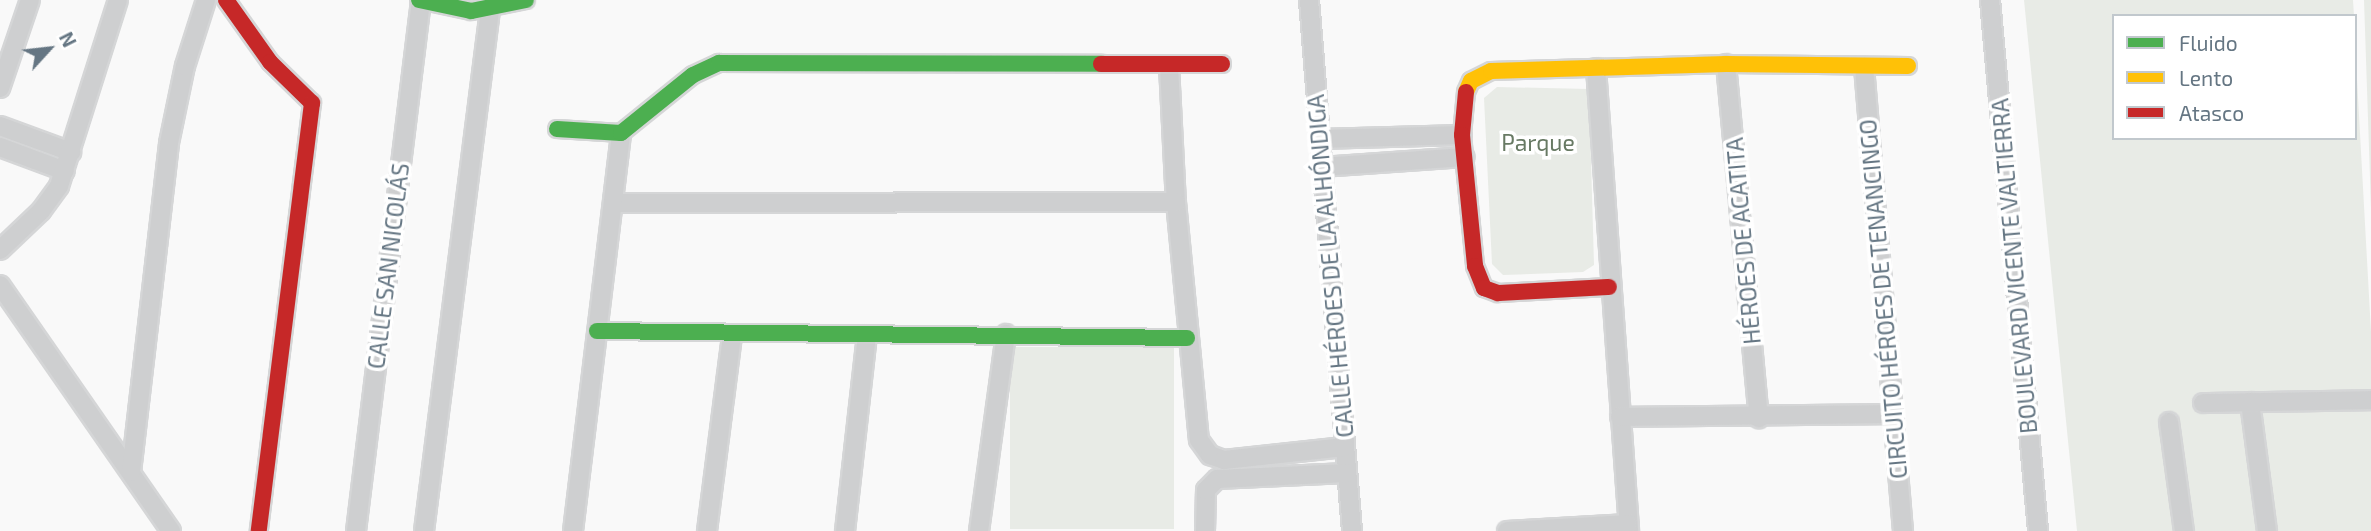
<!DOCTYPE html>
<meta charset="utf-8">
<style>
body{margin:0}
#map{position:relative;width:2371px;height:531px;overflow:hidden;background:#f9f9f9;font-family:"Exo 2",sans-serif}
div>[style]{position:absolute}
.green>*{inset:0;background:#e8ebe6;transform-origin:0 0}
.roads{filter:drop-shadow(2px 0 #d5d6d7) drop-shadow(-2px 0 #d5d6d7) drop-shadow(0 2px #d5d6d7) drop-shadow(0 -2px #d5d6d7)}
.street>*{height:18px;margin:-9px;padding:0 9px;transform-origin:9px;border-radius:9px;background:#cecfd0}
.fast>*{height:16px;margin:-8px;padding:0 8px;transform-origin:8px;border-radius:8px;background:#4caf50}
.slow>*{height:16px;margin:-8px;padding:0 8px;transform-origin:8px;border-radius:8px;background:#ffc107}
.jam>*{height:16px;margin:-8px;padding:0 8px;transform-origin:8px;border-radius:8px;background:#c62828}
span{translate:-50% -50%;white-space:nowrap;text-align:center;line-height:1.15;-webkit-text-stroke:7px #fff;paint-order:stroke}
.park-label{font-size:23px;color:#687a64}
.street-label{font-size:23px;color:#657683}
.legend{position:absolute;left:2112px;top:14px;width:245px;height:126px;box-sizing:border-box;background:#fff;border:2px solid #c1c8cd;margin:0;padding:9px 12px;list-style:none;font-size:21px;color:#657683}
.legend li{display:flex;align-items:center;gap:14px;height:35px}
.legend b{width:35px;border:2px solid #c1c8cd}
.north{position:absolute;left:14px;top:14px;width:70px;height:70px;-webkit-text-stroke:5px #fff;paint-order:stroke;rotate:63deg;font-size:19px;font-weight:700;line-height:28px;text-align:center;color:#657683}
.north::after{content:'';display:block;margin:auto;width:24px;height:32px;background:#657683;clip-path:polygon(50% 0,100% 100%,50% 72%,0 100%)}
</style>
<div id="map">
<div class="green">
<div style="clip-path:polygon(2024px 0,2353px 0,2354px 16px,2114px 16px,2114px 138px,2355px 138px,2355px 43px,2371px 332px,2371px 531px,2077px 531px)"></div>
<div style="clip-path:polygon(2364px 0,2371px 0,2371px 208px)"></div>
<div style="clip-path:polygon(1497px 87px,1589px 89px,1594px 265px,1583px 272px,1503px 275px,1492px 264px,1484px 98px)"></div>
<div style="left:1010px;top:347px;width:164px;height:182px"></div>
</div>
<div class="roads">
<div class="street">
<div style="left:1309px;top:0;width:533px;rotate:85.37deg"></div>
<div style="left:1990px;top:0;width:533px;rotate:84.83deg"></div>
<div style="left:1726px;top:64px;width:356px;rotate:84.7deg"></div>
<div style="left:1169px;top:66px;width:136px;rotate:87.1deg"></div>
<div style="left:1176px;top:202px;width:239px;rotate:84.5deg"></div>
<div style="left:1199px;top:440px;width:19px;rotate:54deg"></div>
<div style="left:1210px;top:455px;width:15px;rotate:20deg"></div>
<div style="left:1224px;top:460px;width:121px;rotate:-6.2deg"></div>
<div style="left:1864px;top:67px;width:466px;rotate:85.2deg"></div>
<div style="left:1596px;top:68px;width:464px;rotate:85.9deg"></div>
<div style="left:0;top:88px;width:93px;rotate:-71.2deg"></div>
<div style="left:0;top:126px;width:76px;rotate:20.1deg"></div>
<div style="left:1319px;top:139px;width:143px;rotate:-1.6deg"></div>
<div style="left:0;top:147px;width:69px;rotate:20.3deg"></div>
<div style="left:1321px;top:167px;width:144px;rotate:-4deg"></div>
<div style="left:613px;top:203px;width:563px;rotate:-0.1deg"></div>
<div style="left:0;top:250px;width:57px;rotate:-43.6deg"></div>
<div style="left:41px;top:211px;width:31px;rotate:-54deg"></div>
<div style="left:59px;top:186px;width:195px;rotate:-72.4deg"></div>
<div style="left:0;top:285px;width:300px;rotate:55.2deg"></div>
<div style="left:2250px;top:402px;width:130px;rotate:82.5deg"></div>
<div style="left:2203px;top:403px;width:168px;rotate:-1deg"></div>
<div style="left:1620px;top:417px;width:272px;rotate:-0.6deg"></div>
<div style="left:2169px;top:422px;width:110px;rotate:82.2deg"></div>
<div style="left:131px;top:472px;width:331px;rotate:-83.4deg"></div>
<div style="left:169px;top:143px;width:79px;rotate:-78.3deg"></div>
<div style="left:185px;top:66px;width:69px;rotate:-72.3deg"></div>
<div style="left:356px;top:531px;width:534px;rotate:-83.01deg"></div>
<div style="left:424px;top:531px;width:525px;rotate:-82.78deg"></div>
<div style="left:573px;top:531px;width:401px;rotate:-83.1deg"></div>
<div style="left:707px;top:531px;width:197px;rotate:-82.7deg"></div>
<div style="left:845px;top:531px;width:197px;rotate:-83.6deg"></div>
<div style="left:979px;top:531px;width:199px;rotate:-82.2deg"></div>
<div style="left:1205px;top:531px;width:41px;rotate:-88.6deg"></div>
<div style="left:1206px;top:490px;width:16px;rotate:-45deg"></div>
<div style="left:1217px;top:479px;width:130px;rotate:-2.6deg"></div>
<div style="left:1507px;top:531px;width:121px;rotate:-3.3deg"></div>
</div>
<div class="fast">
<div style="left:419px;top:0;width:53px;rotate:11.9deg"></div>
<div style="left:471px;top:11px;width:56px;rotate:-11.3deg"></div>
<div style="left:557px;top:129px;width:64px;rotate:3.6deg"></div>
<div style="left:621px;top:133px;width:92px;rotate:-38.9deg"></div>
<div style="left:693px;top:75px;width:29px;rotate:-25deg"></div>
<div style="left:719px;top:63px;width:382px;rotate:0.1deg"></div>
<div style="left:597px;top:331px;width:590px;rotate:0.68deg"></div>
</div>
<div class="slow">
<div style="left:1466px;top:92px;width:12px;rotate:-66deg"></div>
<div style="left:1471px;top:81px;width:22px;rotate:-27deg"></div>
<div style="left:1491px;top:71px;width:235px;rotate:-1.7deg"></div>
<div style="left:1726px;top:64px;width:182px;rotate:0.6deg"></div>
</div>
<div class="jam">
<div style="left:226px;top:0;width:76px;rotate:54.6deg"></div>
<div style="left:270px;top:62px;width:59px;rotate:44.3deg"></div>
<div style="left:312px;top:103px;width:431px;rotate:97.1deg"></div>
<div style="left:1101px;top:64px;width:121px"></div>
<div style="left:1466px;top:92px;width:43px;rotate:95.3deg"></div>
<div style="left:1462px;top:135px;width:132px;rotate:84.3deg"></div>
<div style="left:1475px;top:266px;width:24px;rotate:68deg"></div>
<div style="left:1484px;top:288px;width:15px;rotate:20deg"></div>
<div style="left:1498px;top:293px;width:111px;rotate:-3.1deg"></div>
</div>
</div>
<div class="park-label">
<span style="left:1538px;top:142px">Parque</span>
</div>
<div class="street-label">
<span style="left:1743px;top:241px;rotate:-95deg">HÉROES DE ACATITA</span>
<span style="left:388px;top:266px;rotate:-83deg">CALLE SAN NICOLÁS</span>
<span style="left:1330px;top:266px;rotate:-95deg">CALLE HÉROES DE LA ALHÓNDIGA</span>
<span style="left:2014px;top:266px;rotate:-95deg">BOULEVARD VICENTE VALTIERRA</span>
<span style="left:1883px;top:299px;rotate:-95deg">CIRCUITO HÉROES DE TENANCINGO</span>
</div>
<ul class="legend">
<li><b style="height:9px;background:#4caf50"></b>Fluido</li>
<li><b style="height:9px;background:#ffc107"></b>Lento</li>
<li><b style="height:9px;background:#c62828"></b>Atasco</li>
</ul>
<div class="north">N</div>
</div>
